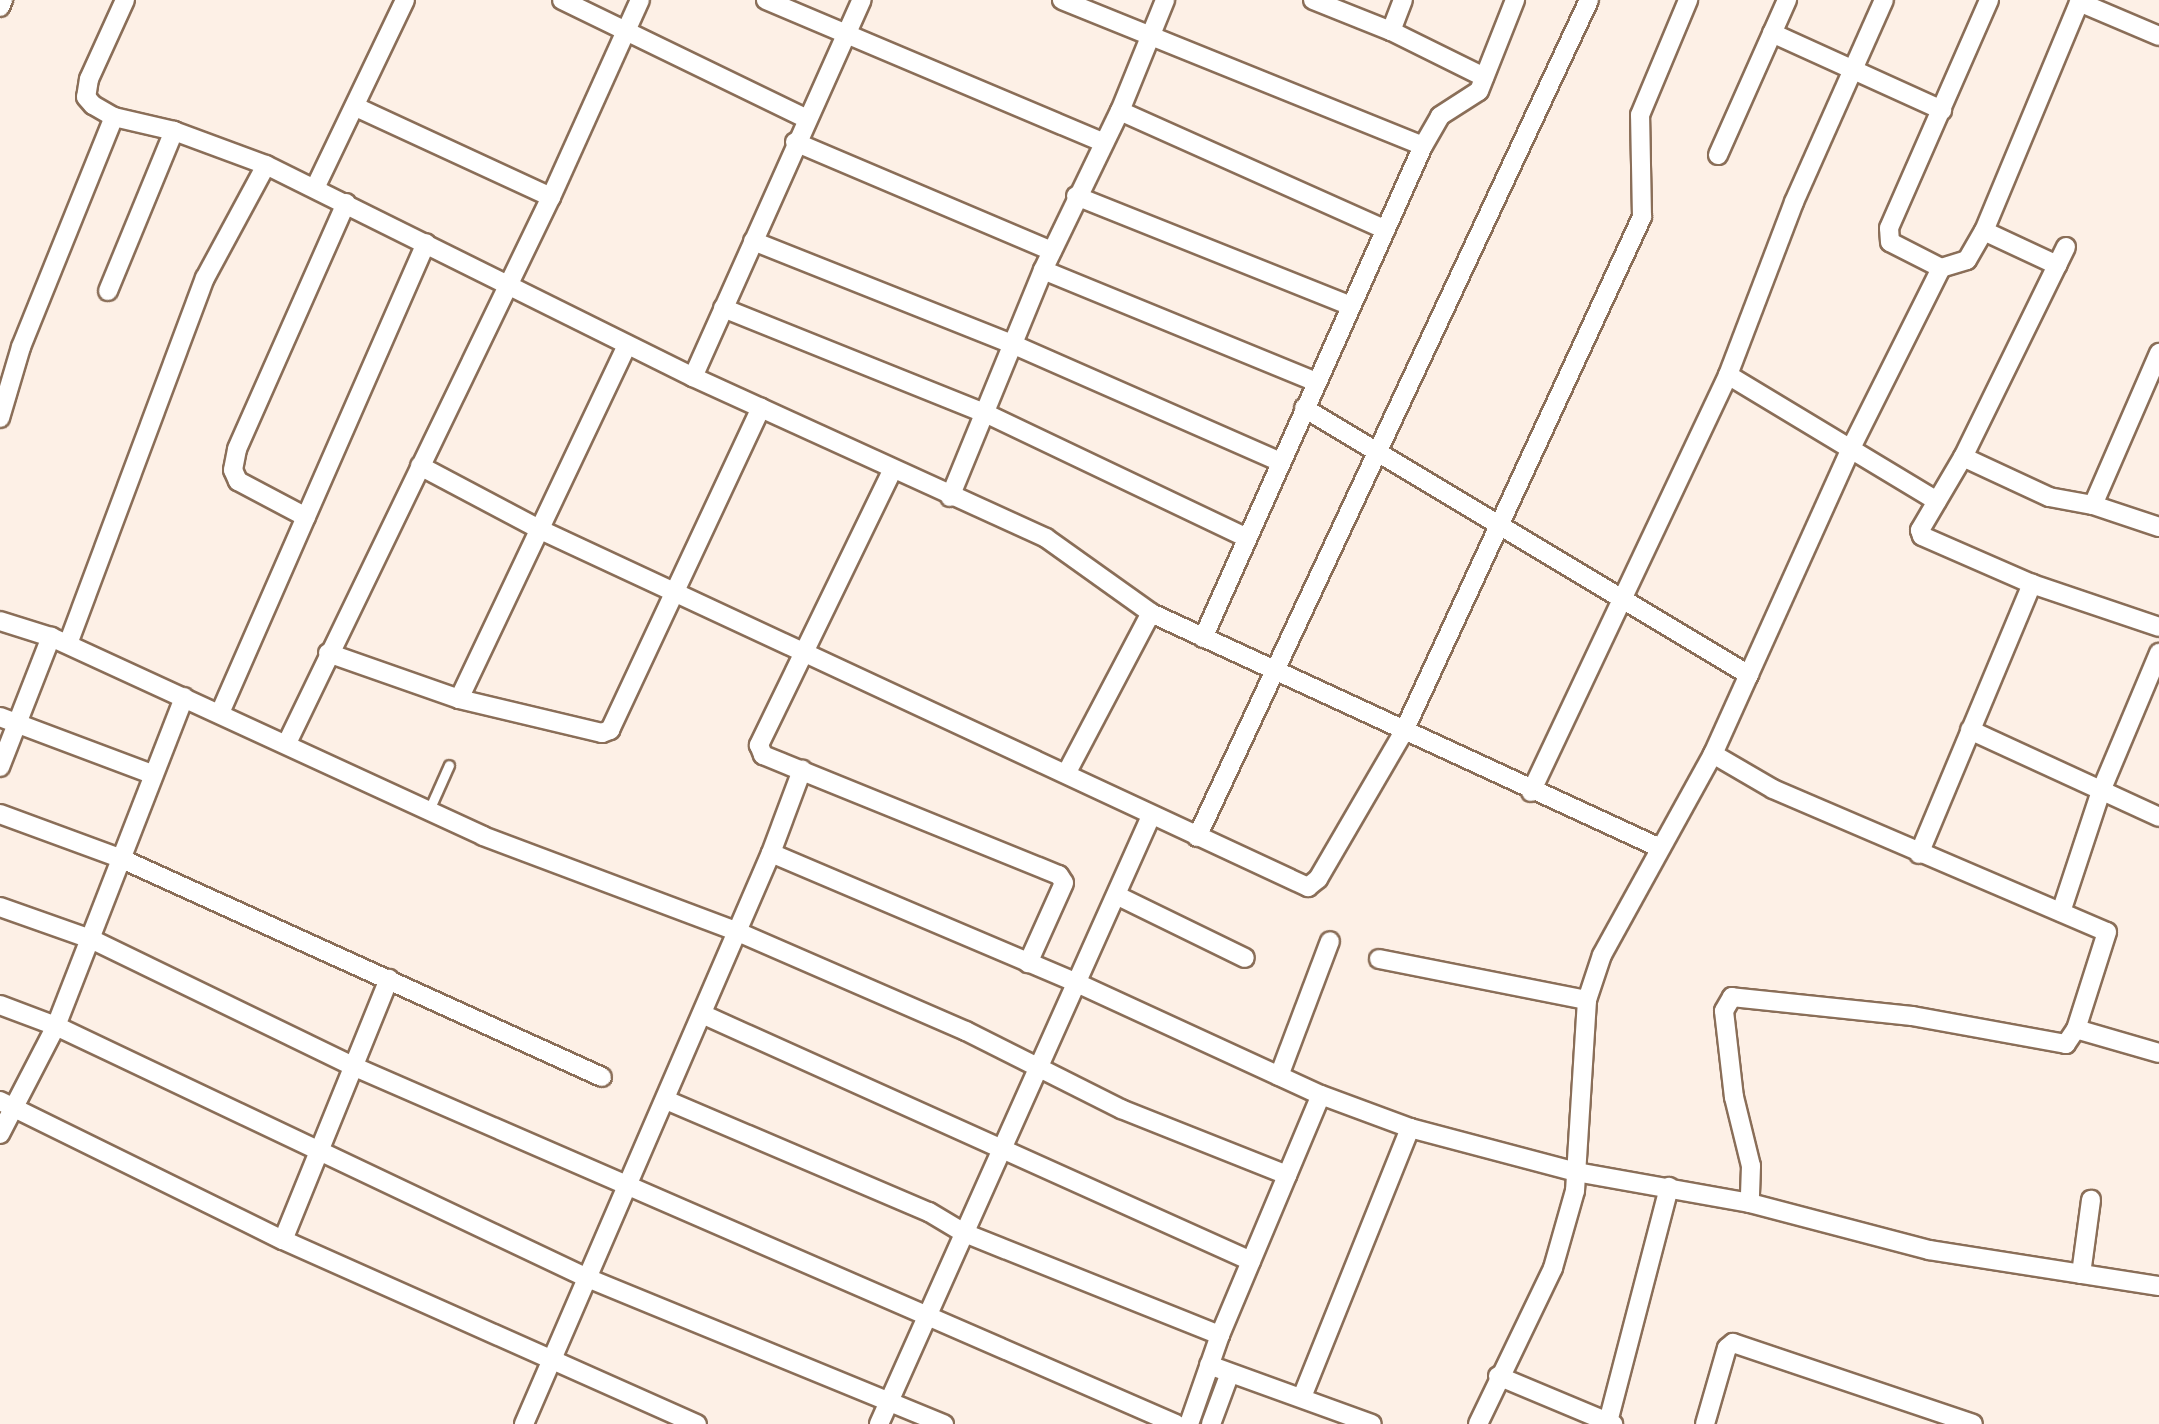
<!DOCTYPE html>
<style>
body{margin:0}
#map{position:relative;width:2159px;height:1424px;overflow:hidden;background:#fdf0e6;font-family:Rubik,sans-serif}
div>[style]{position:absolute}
.roads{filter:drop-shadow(2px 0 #8a6e58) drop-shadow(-2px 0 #8a6e58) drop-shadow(0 2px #8a6e58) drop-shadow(0 -2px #8a6e58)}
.lane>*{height:9px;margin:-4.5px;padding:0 4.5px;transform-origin:4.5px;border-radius:4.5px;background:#fff}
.street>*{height:18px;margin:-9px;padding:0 9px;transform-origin:9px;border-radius:9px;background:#fff}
span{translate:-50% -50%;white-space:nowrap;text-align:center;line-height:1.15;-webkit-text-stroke:7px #fdf0e6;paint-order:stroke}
</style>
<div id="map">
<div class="roads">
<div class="lane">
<div style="left:429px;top:810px;width:49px;rotate:-66deg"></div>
</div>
<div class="street">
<div style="left:125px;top:0;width:87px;rotate:114.5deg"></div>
<div style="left:89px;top:79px;width:18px;rotate:99deg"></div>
<div style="left:86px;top:97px;width:11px;rotate:49deg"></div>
<div style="left:93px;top:105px;width:24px;rotate:30deg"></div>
<div style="left:114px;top:117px;width:62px;rotate:13.1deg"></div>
<div style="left:174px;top:131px;width:98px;rotate:20.3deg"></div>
<div style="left:266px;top:165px;width:477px;rotate:26.4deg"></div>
<div style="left:693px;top:377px;width:388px;rotate:24.5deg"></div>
<div style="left:1046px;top:538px;width:129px;rotate:35.5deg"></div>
<div style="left:1151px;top:613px;width:558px;rotate:24.78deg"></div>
<div style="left:562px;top:0;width:270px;rotate:25.9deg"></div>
<div style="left:766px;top:0;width:367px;rotate:22.9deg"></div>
<div style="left:1062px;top:0;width:389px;rotate:22deg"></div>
<div style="left:1313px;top:0;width:84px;rotate:21.7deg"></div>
<div style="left:1391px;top:31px;width:104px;rotate:26.3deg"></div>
<div style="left:2079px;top:2px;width:87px;rotate:23deg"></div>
<div style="left:0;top:7px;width:8px;rotate:-67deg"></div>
<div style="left:1391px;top:31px;width:33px;rotate:-69deg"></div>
<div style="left:1772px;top:33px;width:187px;rotate:24.4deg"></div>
<div style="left:356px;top:107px;width:215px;rotate:24.8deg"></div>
<div style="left:1120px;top:111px;width:291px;rotate:24.1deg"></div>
<div style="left:795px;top:142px;width:279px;rotate:23deg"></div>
<div style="left:1718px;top:155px;width:170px;rotate:-66deg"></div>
<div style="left:315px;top:188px;width:208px;rotate:-64.4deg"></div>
<div style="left:1076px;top:196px;width:296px;rotate:21.8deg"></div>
<div style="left:1984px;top:231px;width:81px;rotate:25deg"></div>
<div style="left:753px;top:241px;width:279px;rotate:21.7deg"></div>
<div style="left:1012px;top:344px;width:294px;rotate:23.7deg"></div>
<div style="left:2066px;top:247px;width:234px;rotate:116.1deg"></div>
<div style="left:1963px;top:457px;width:85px;rotate:120.5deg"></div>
<div style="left:1920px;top:530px;width:6px;rotate:72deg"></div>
<div style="left:1922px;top:536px;width:120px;rotate:23.6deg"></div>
<div style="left:2032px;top:584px;width:134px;rotate:18.7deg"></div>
<div style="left:1941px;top:268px;width:57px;rotate:-153deg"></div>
<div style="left:1890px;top:242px;width:14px;rotate:-94deg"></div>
<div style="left:1889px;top:228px;width:249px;rotate:-66.3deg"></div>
<div style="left:1043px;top:270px;width:295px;rotate:22.3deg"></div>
<div style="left:108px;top:291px;width:173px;rotate:-67.6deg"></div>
<div style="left:723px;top:308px;width:284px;rotate:21.9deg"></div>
<div style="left:987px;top:414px;width:288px;rotate:25.5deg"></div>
<div style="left:1728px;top:375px;width:244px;rotate:31.1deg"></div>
<div style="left:693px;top:377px;width:413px;rotate:-65.9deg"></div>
<div style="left:1304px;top:408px;width:519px;rotate:30.96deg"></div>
<div style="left:0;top:418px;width:74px;rotate:-73.5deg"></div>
<div style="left:21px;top:347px;width:248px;rotate:-68deg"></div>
<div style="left:1963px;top:457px;width:95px;rotate:24.9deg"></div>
<div style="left:2049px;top:497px;width:45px;rotate:10.3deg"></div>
<div style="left:2093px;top:505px;width:166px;rotate:-66.5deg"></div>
<div style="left:420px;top:466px;width:139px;rotate:27.9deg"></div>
<div style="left:543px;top:531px;width:844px;rotate:24.96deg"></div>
<div style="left:1308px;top:887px;width:13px;rotate:-39deg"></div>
<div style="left:1318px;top:879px;width:169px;rotate:-59.8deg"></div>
<div style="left:1403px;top:733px;width:569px;rotate:-65.15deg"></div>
<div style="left:1642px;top:217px;width:102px;rotate:-91.1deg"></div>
<div style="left:1640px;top:115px;width:125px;rotate:-67.3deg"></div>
<div style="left:892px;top:471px;width:305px;rotate:115.9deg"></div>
<div style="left:759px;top:745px;width:11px;rotate:68deg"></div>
<div style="left:763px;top:755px;width:319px;rotate:22.1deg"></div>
<div style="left:1059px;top:875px;width:9px;rotate:58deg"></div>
<div style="left:1064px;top:883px;width:88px;rotate:114.2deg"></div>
<div style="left:950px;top:497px;width:245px;rotate:-67.7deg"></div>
<div style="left:1043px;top:270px;width:177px;rotate:-64.2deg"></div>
<div style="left:1120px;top:111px;width:120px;rotate:-67.9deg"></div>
<div style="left:2093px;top:505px;width:70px;rotate:18.4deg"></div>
<div style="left:306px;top:517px;width:77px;rotate:-152.1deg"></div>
<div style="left:238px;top:481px;width:12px;rotate:-114deg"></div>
<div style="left:233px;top:470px;width:21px;rotate:-79deg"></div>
<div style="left:237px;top:449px;width:269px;rotate:-66.1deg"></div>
<div style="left:0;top:621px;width:53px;rotate:17.4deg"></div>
<div style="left:51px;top:637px;width:476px;rotate:24.7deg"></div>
<div style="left:483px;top:836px;width:272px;rotate:20.6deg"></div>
<div style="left:738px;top:932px;width:249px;rotate:23.5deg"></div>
<div style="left:966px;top:1031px;width:174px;rotate:26.7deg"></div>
<div style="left:1121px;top:1109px;width:179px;rotate:21.7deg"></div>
<div style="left:1203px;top:638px;width:539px;rotate:-65.91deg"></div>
<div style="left:1423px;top:146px;width:34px;rotate:-60deg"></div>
<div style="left:1440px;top:116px;width:46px;rotate:-32.7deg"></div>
<div style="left:1479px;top:91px;width:98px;rotate:-68.4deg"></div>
<div style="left:68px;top:644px;width:391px;rotate:-69.5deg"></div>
<div style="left:205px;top:278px;width:128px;rotate:-61.6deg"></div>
<div style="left:328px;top:653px;width:139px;rotate:19.3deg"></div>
<div style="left:459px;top:699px;width:392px;rotate:-64.6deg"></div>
<div style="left:459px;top:699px;width:147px;rotate:13.4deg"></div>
<div style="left:602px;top:733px;width:9px;rotate:-21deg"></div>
<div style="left:610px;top:730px;width:356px;rotate:-64.9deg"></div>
<div style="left:220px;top:713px;width:513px;rotate:-66.33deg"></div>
<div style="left:0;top:717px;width:162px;rotate:20.6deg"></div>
<div style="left:1970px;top:730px;width:208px;rotate:24.7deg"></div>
<div style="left:287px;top:743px;width:606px;rotate:-64.2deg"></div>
<div style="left:551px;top:197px;width:216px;rotate:-65.7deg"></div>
<div style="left:1713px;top:754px;width:69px;rotate:30.3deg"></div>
<div style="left:1773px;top:789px;width:363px;rotate:23.2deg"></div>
<div style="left:2107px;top:932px;width:102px;rotate:107.7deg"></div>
<div style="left:2076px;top:1029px;width:18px;rotate:124deg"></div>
<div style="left:2066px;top:1044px;width:157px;rotate:-169.7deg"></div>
<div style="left:1912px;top:1016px;width:181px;rotate:-174deg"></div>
<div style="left:1732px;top:997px;width:16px;rotate:120deg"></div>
<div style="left:1724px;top:1011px;width:87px;rotate:83.4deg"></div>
<div style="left:1734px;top:1097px;width:71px;rotate:76.2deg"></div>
<div style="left:1751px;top:1166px;width:37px;rotate:92deg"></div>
<div style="left:0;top:767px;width:140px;rotate:-68.6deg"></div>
<div style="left:1067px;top:772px;width:180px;rotate:-62.2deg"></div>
<div style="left:1531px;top:792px;width:461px;rotate:-64.7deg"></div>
<div style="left:1728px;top:375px;width:185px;rotate:-69.1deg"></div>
<div style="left:1794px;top:202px;width:221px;rotate:-66deg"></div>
<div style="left:0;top:814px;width:130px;rotate:20.2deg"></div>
<div style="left:122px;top:859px;width:527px;rotate:24.43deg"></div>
<div style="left:1197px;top:837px;width:924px;rotate:-64.9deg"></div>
<div style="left:771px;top:853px;width:332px;rotate:23deg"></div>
<div style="left:1077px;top:983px;width:268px;rotate:24.7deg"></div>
<div style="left:1321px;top:1095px;width:95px;rotate:20.3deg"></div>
<div style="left:1410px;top:1128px;width:172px;rotate:14.8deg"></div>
<div style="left:1576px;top:1172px;width:177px;rotate:10.1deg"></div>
<div style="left:1750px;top:1203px;width:185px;rotate:14.7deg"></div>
<div style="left:1929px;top:1250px;width:233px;rotate:8.9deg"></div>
<div style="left:1919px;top:854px;width:293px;rotate:-67.3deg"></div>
<div style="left:1118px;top:896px;width:141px;rotate:26deg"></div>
<div style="left:0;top:907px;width:96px;rotate:19.4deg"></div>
<div style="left:91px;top:939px;width:293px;rotate:25.9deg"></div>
<div style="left:355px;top:1067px;width:895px;rotate:23.5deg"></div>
<div style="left:2061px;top:912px;width:127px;rotate:-71.7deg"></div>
<div style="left:2101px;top:791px;width:150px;rotate:-67.2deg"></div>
<div style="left:1379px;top:959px;width:212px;rotate:11.2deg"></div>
<div style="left:0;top:1005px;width:60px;rotate:20.6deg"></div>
<div style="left:56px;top:1026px;width:586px;rotate:25.38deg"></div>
<div style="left:585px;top:1277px;width:388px;rotate:22.3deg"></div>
<div style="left:702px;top:1014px;width:602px;rotate:24.22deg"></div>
<div style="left:2076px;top:1029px;width:86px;rotate:16.1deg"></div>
<div style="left:1279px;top:1076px;width:144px;rotate:-69.3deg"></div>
<div style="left:666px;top:1100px;width:286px;rotate:23.1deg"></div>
<div style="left:929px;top:1212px;width:39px;rotate:31deg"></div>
<div style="left:962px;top:1232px;width:278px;rotate:21.8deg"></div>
<div style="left:0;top:1101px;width:315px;rotate:26.2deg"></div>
<div style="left:283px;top:1240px;width:453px;rotate:24deg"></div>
<div style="left:0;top:1134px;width:122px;rotate:-62.6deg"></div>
<div style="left:56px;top:1026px;width:353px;rotate:-68.7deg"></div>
<div style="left:283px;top:1240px;width:282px;rotate:-67.9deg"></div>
<div style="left:2081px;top:1274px;width:75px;rotate:-82.3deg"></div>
<div style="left:1209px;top:1365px;width:173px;rotate:19.9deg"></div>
<div style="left:1498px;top:1376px;width:125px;rotate:22.7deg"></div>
<div style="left:1302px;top:1397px;width:290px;rotate:-68.1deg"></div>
<div style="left:1608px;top:1422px;width:243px;rotate:-75.4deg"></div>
<div style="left:524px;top:1424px;width:622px;rotate:-66.61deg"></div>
<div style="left:771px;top:853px;width:89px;rotate:-69.5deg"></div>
<div style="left:879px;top:1424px;width:666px;rotate:-65.9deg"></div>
<div style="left:1189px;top:1424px;width:94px;rotate:-70.8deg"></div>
<div style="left:1220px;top:1335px;width:260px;rotate:-67.2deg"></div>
<div style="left:1211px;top:1424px;width:54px;rotate:-69.6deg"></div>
<div style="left:1478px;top:1424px;width:173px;rotate:-64.3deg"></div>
<div style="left:1553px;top:1268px;width:80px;rotate:-74.1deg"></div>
<div style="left:1575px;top:1191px;width:191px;rotate:-86.4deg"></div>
<div style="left:1587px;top:1000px;width:47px;rotate:-71.6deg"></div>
<div style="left:1602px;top:955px;width:230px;rotate:-61.1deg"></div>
<div style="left:1713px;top:754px;width:333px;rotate:-65.7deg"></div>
<div style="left:1850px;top:450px;width:203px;rotate:-63.4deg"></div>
<div style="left:1941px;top:268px;width:27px;rotate:-17deg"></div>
<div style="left:1967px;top:260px;width:34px;rotate:-60deg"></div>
<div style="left:1984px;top:231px;width:250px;rotate:-67.4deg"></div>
<div style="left:1705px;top:1424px;width:79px;rotate:-73.9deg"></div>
<div style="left:1727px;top:1348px;width:8px;rotate:-40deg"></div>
<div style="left:1733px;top:1343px;width:253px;rotate:18.6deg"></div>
</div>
</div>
</div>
